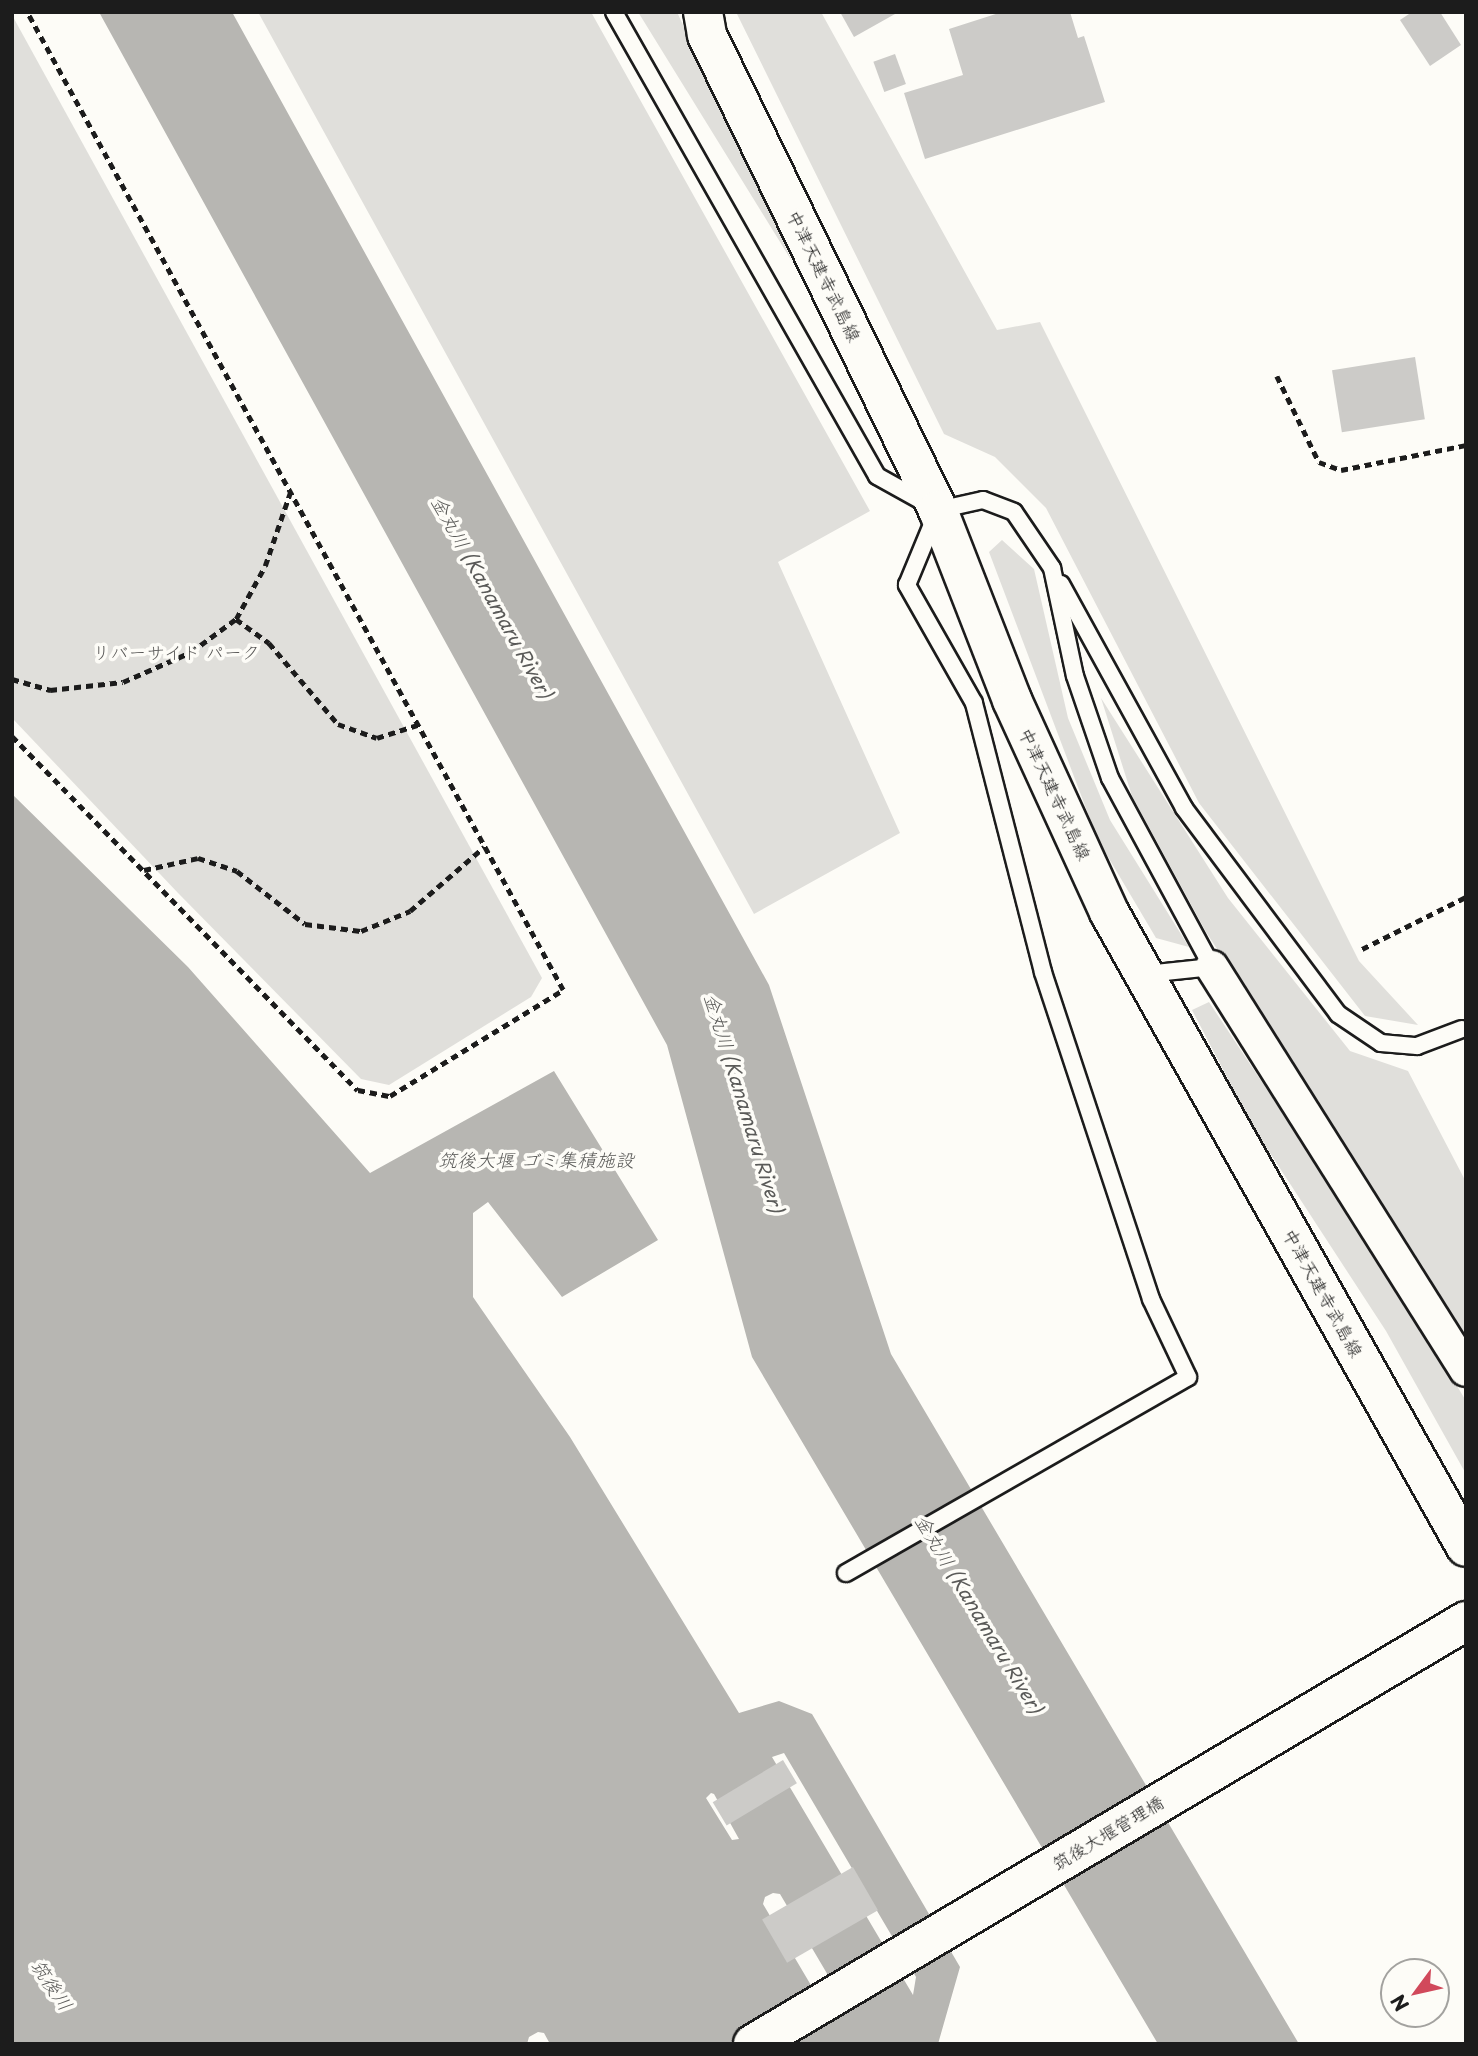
<!DOCTYPE html>
<meta charset="utf-8">
<style>
body{margin:0}
#map{position:relative;width:1478px;height:2056px;overflow:hidden;background:#fdfcf7;font-family:"Playpen Sans","Klee One",sans-serif}
div>[style]{position:absolute}
.green>*{inset:0;background:#e0dfdb}
.water>*{inset:0;background:#b7b6b2}
.building>*{inset:0;background:#cccbc8;transform-origin:0 0}
.path>*{height:4.5px;margin-top:-2.25px;transform-origin:0;background:repeating-linear-gradient(90deg,#1c1c1c 0 7px,transparent 0 12px)}
.roads{filter:drop-shadow(2px 0 #1c1c1c) drop-shadow(-2px 0 #1c1c1c) drop-shadow(0 2px #1c1c1c) drop-shadow(0 -2px #1c1c1c)}
.lane>*{height:16px;margin:-8px;padding:0 8px;transform-origin:8px;border-radius:8px;background:#fdfcf7}
.street>*{height:32px;margin:-16px;padding:0 16px;transform-origin:16px;border-radius:16px;background:#fdfcf7}
.secondary>*{height:38px;margin:-19px;padding:0 19px;transform-origin:19px;border-radius:19px;background:#fdfcf7}
span{translate:-50% -50%;white-space:nowrap;text-align:center;line-height:1.15;-webkit-text-stroke:7px #fdfcf7;paint-order:stroke}
.street-label{font-size:18px;color:#1c1c1c}
.park-label{font-size:18px;color:#575655}
.water-label{font-size:19px;color:#5a5a58;font-style:italic}
.frame{position:absolute;inset:0;border:14px solid #1c1c1c;pointer-events:none}
.north{position:absolute;left:1380px;top:1958px;width:70px;height:70px;box-sizing:border-box;background:#fdfcf7;border:2px solid #a3a29f;border-radius:50%;rotate:237deg;font-size:19px;font-weight:700;line-height:28px;text-align:center;color:#1c1c1c}
.north::after{content:'';display:block;margin:auto;width:24px;height:32px;background:#d1495b;clip-path:polygon(50% 0,100% 100%,50% 72%,0 100%)}
</style>
<div id="map">
<div class="green">
<div style="clip-path:polygon(258px 12px,591px 12px,870px 511px,778px 562px,900px 833px,754px 914px)"></div>
<div style="clip-path:polygon(638px 12px,677px 12px,793px 263px,643px 20px)"></div>
<div style="clip-path:polygon(736px 12px,821px 12px,997px 330px,1040px 322px,1359px 961px,1418px 1025px,1365px 1016px,1199px 803px,1046px 508px,995px 457px,944px 434px)"></div>
<div style="clip-path:polygon(12px 15px,542px 978px,531px 997px,389px 1085px,361px 1079px,178px 893px,12px 718px)"></div>
<div style="clip-path:polygon(1002px 540px,1034px 569px,1068px 718px,1110px 820px,1189px 947px,1156px 938px,1098px 840px,989px 552px)"></div>
<div style="clip-path:polygon(1101px 698px,1228px 898px,1350px 1051px,1408px 1071px,1466px 1182px,1466px 1340px,1424px 1268px,1206px 932px,1132px 796px)"></div>
<div style="clip-path:polygon(1209px 1002px,1406px 1300px,1466px 1401px,1466px 1474px,1386px 1331px,1253px 1127px,1192px 1010px)"></div>
</div>
<div class="water">
<div style="clip-path:polygon(99px 12px,232px 12px,769px 985px,891px 1354px,1299px 2044px,1158px 2044px,752px 1357px,667px 1045px)"></div>
<div style="clip-path:polygon(evenodd,12px 794px,188px 967px,370px 1173px,554px 1071px,658px 1240px,562px 1297px,488px 1202px,473px 1213px,473px 1297px,570px 1437px,739px 1713px,779px 1701px,812px 1714px,960px 1967px,938px 2044px,550px 2044px,544px 2033px,538px 2032px,529px 2037px,527px 2044px,12px 2044px,12px 794px,784px 1753px,916px 1977px,913px 1995px,772px 1757px,784px 1753px,12px 794px,711px 1793px,714px 1794px,739px 1839px,732px 1840px,706px 1798px,711px 1793px,12px 794px,773px 1893px,780px 1894px,845px 2004px,828px 2014px,763px 1904px,765px 1897px,773px 1893px)"></div>
</div>
<div class="building">
<div style="clip-path:polygon(840px 12px,894px 12px,895px 14px,854px 37px)"></div>
<div style="clip-path:polygon(1002px 12px,1070px 12px,1078px 38px,1084px 36px,1105px 102px,925px 159px,904px 93px,963px 75px,949px 29px)"></div>
<div style="clip-path:polygon(1412px 12px,1440px 12px,1461px 45px,1430px 66px,1400px 20px)"></div>
<div style="left:895px;top:54px;width:32px;height:23px;rotate:70deg"></div>
<div style="left:1415px;top:357px;width:63px;height:84px;rotate:81deg"></div>
<div style="left:783px;top:1760px;width:27px;height:82px;rotate:59deg"></div>
<div style="left:853px;top:1867px;width:50px;height:105px;rotate:60deg"></div>
</div>
<div class="path">
<div style="left:1277px;top:376px;width:96px;rotate:64deg"></div>
<div style="left:1319px;top:462px;width:23px;rotate:20deg"></div>
<div style="left:1341px;top:470px;width:127px;rotate:-11.3deg"></div>
<div style="left:236px;top:619px;width:41px;rotate:36deg"></div>
<div style="left:269px;top:643px;width:106px;rotate:49.6deg"></div>
<div style="left:338px;top:724px;width:41px;rotate:19.7deg"></div>
<div style="left:377px;top:738px;width:42px;rotate:-18deg"></div>
<div style="left:12px;top:679px;width:40px;rotate:16deg"></div>
<div style="left:50px;top:690px;width:73px;rotate:-6.3deg"></div>
<div style="left:123px;top:682px;width:74px;rotate:-23.8deg"></div>
<div style="left:191px;top:652px;width:56px;rotate:-36.3deg"></div>
<div style="left:236px;top:619px;width:60px;rotate:-61.3deg"></div>
<div style="left:265px;top:566px;width:77px;rotate:-71.1deg"></div>
<div style="left:12px;top:736px;width:495px;rotate:45.7deg"></div>
<div style="left:358px;top:1090px;width:33px;rotate:11deg"></div>
<div style="left:390px;top:1096px;width:203px;rotate:-31.5deg"></div>
<div style="left:563px;top:990px;width:1115px;rotate:-118.73deg"></div>
<div style="left:144px;top:870px;width:55px;rotate:-12.5deg"></div>
<div style="left:198px;top:858px;width:41px;rotate:18.4deg"></div>
<div style="left:237px;top:871px;width:86px;rotate:37.9deg"></div>
<div style="left:305px;top:924px;width:56px;rotate:7.1deg"></div>
<div style="left:361px;top:931px;width:53px;rotate:-22.2deg"></div>
<div style="left:410px;top:911px;width:98px;rotate:-40.9deg"></div>
<div style="left:1362px;top:949px;width:116px;rotate:-26.6deg"></div>
</div>
<div class="roads">
<div class="lane">
<div style="left:614px;top:12px;width:533px;rotate:60.45deg"></div>
<div style="left:877px;top:476px;width:70px;rotate:29.1deg"></div>
<div style="left:938px;top:510px;width:46px;rotate:-12.5deg"></div>
<div style="left:983px;top:500px;width:33px;rotate:21deg"></div>
<div style="left:1014px;top:512px;width:68px;rotate:55.8deg"></div>
<div style="left:1052px;top:568px;width:110px;rotate:78deg"></div>
<div style="left:1075px;top:676px;width:108px;rotate:71.1deg"></div>
<div style="left:1110px;top:778px;width:215px;rotate:61.6deg"></div>
<div style="left:1212px;top:967px;width:66px;rotate:173.9deg"></div>
<div style="left:1061px;top:584px;width:256px;rotate:61.2deg"></div>
<div style="left:1184px;top:808px;width:257px;rotate:53.2deg"></div>
<div style="left:1338px;top:1014px;width:52px;rotate:34deg"></div>
<div style="left:1381px;top:1043px;width:36px;rotate:5deg"></div>
<div style="left:1417px;top:1046px;width:48px;rotate:-20.7deg"></div>
<div style="left:846px;top:1573px;width:394px;rotate:-29.8deg"></div>
<div style="left:1188px;top:1377px;width:86px;rotate:-115.4deg"></div>
<div style="left:1151px;top:1299px;width:344px;rotate:-108.3deg"></div>
<div style="left:1043px;top:972px;width:278px;rotate:-104.4deg"></div>
<div style="left:974px;top:703px;width:136px;rotate:-119.6deg"></div>
<div style="left:907px;top:585px;width:76px;rotate:-67.5deg"></div>
</div>
<div class="street">
<div style="left:1212px;top:967px;width:476px;rotate:57.8deg"></div>
</div>
<div class="secondary">
<div style="left:703px;top:12px;width:23px;rotate:80deg"></div>
<div style="left:707px;top:35px;width:528px;rotate:64.07deg"></div>
<div style="left:938px;top:510px;width:204px;rotate:68.7deg"></div>
<div style="left:1012px;top:700px;width:233px;rotate:65.4deg"></div>
<div style="left:1109px;top:912px;width:728px;rotate:60.66deg"></div>
<div style="left:753px;top:2044px;width:829px;rotate:-30.68deg"></div>
</div>
</div>
<div class="street-label">
<span style="left:824px;top:276px;rotate:64deg">中津天建寺武島線</span>
<span style="left:1055px;top:794px;rotate:65deg">中津天建寺武島線</span>
<span style="left:1323px;top:1293px;rotate:61deg">中津天建寺武島線</span>
<span style="left:1108px;top:1833px;rotate:-31deg">筑後大堰管理橋</span>
</div>
<div class="park-label">
<span style="left:176px;top:652px">リバーサイド パーク</span>
</div>
<div class="water-label">
<span style="left:492px;top:597px;rotate:61deg">金丸川 (Kanamaru River)</span>
<span style="left:744px;top:1103px;rotate:73deg">金丸川 (Kanamaru River)</span>
<span style="left:536px;top:1160px">筑後大堰 ゴミ集積施設</span>
<span style="left:979px;top:1614px;rotate:59deg">金丸川 (Kanamaru River)</span>
<span style="left:52px;top:1985px;rotate:56deg">筑後川</span>
</div>
<div class="frame"></div>
<div class="north">N</div>
</div>
